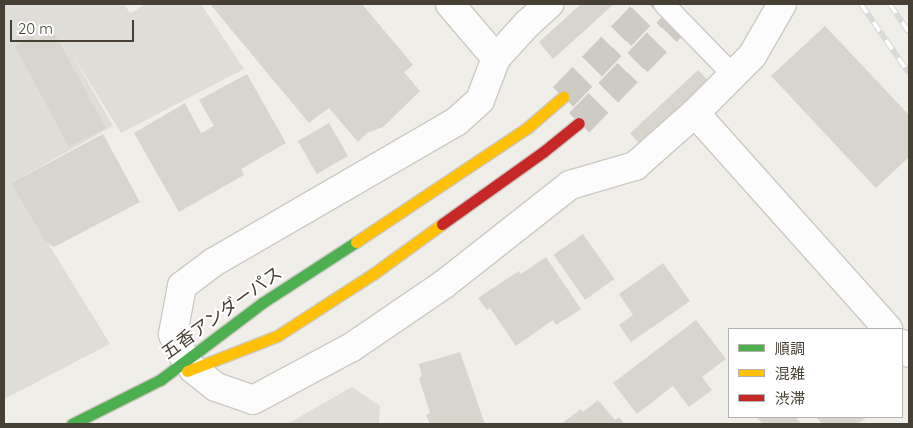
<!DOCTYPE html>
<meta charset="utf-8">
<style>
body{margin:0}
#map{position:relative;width:913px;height:428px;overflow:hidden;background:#f0eee8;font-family:Quicksand,"Noto Sans JP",sans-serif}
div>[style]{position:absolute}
.parking>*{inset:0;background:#dfddd8}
.building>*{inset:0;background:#d8d5cf;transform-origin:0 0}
.secondary-tunnel>*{height:28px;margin-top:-14px;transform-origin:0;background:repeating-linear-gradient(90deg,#cecbc4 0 28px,transparent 0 42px)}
.roads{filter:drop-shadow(1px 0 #cdcac4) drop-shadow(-1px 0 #cdcac4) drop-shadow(0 1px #cdcac4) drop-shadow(0 -1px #cdcac4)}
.lane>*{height:20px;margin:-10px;padding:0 10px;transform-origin:10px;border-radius:10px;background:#fdfcfc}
.street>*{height:28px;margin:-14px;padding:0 14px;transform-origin:14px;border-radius:14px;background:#fdfcfc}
.fast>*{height:11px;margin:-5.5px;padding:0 5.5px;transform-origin:5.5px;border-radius:5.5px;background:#4caf50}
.slow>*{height:11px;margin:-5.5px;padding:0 5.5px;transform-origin:5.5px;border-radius:5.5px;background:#ffc107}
.jam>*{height:11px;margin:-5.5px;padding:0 5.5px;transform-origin:5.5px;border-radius:5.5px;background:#c62828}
.rail>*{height:5.5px;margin-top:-2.75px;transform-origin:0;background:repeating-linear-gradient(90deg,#fff 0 11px,#d9d9d8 0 22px);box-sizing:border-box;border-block:1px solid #d9d9d8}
span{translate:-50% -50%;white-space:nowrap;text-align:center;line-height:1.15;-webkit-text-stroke:4px #fff;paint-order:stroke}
.street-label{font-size:18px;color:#464034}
.frame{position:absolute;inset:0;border:5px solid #464034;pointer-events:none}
.legend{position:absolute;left:728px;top:328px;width:175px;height:90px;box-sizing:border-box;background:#fff;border:1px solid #b5b3ae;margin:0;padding:6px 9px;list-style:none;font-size:15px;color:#464034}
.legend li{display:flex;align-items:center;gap:10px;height:25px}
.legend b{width:25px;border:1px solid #b5b3ae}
.scale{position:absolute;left:10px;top:20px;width:124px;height:22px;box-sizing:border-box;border:2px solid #464034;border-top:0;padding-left:6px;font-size:15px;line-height:18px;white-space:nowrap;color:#464034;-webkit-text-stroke:4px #fff;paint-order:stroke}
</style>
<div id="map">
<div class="parking">
<div style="clip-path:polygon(4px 4px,124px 4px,130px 13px,146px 4px,201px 4px,244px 69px,121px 133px,72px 54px,113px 126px,11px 183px,110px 344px,4px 399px)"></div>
<div style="clip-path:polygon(352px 387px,380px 406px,379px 424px,287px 424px)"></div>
</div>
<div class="building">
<div style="clip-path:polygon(210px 4px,362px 4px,413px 65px,404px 72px,420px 91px,383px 127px,367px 133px,358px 142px,329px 108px,309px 123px)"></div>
<div style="clip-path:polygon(581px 4px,614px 4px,553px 59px,539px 42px)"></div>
<div style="clip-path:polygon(825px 26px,909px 115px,909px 157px,876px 188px,771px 76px)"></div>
<div style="clip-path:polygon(53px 31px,106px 128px,69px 147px,15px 46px,33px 36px,36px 41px)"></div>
<div style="left:698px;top:70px;width:22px;height:93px;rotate:47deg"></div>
<div style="clip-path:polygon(247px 74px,286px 143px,241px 169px,244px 175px,179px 212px,134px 133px,185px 103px,201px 133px,214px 126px,199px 100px)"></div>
<div style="left:329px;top:123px;width:38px;height:36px;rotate:60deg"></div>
<div style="clip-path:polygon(103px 134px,140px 202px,54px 247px,52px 246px,45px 241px,11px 183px)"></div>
<div style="left:583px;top:234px;width:55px;height:36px;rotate:55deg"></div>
<div style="clip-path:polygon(546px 257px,581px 309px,556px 325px,553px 320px,516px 346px,490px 308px,487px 310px,478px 298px,519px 271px,521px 274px)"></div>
<div style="clip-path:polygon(663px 263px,690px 301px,631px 342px,619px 325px,633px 315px,619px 294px)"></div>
<div style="clip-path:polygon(696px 320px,726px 359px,702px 377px,712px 390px,689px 407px,673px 386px,637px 414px,613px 383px)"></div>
<div style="clip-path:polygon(460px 352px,485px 424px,430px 424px,426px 415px,430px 413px,419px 378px,422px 376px,419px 364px)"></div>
<div style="clip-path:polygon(598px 400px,615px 420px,619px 417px,625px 424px,561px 424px,581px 409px,583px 412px)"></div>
<div style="clip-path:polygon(756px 417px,795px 417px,802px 424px,763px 424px)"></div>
<div style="clip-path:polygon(816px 417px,867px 417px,858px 424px,822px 424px)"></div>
</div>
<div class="secondary-tunnel">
<div style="left:563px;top:97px;width:129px;rotate:-46.3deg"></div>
<div style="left:579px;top:123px;width:165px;rotate:-46deg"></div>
</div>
<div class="roads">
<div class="lane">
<div style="left:664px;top:4px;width:100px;rotate:45.8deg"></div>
</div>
<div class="street">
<div style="left:450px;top:4px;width:71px;rotate:49.6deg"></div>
<div style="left:695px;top:113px;width:290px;rotate:48.2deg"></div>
<div style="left:902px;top:344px;width:11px;rotate:52deg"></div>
<div style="left:186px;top:361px;width:30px;rotate:-116deg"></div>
<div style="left:173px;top:334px;width:49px;rotate:-79.4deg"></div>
<div style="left:182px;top:286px;width:40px;rotate:-37deg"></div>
<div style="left:214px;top:262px;width:281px;rotate:-30.1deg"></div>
<div style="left:457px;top:121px;width:31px;rotate:-42deg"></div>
<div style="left:480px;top:100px;width:45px;rotate:-69.1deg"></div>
<div style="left:496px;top:58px;width:46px;rotate:-47.6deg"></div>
<div style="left:527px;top:24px;width:30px;rotate:-42deg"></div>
<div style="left:193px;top:369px;width:29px;rotate:38deg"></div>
<div style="left:216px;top:387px;width:39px;rotate:19deg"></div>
<div style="left:253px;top:400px;width:112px;rotate:-28.2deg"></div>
<div style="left:352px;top:347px;width:110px;rotate:-34.3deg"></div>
<div style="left:443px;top:285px;width:162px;rotate:-38.2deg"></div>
<div style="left:570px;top:185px;width:68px;rotate:-16.3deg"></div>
<div style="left:635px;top:166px;width:80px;rotate:-41.5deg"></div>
<div style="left:695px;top:113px;width:81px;rotate:-45deg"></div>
<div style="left:752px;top:56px;width:60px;rotate:-60deg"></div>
</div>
<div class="fast">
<div style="left:72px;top:424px;width:98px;rotate:-26.6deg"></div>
<div style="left:160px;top:380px;width:128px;rotate:-37deg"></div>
<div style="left:262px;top:303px;width:112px;rotate:-33deg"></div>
</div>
<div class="slow">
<div style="left:356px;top:242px;width:206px;rotate:-33.7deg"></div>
<div style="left:527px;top:128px;width:48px;rotate:-40.7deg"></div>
<div style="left:187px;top:371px;width:97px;rotate:-21.3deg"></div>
<div style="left:277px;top:336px;width:114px;rotate:-32.9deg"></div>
<div style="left:373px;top:274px;width:85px;rotate:-35.9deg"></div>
</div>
<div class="jam">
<div style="left:442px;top:224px;width:124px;rotate:-35.5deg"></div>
<div style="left:543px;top:152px;width:46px;rotate:-38.9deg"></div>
</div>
</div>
<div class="rail">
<div style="left:861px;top:4px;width:84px;rotate:55.2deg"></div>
<div style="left:890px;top:4px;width:34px;rotate:56deg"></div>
</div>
<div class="street-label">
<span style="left:222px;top:313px;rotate:-36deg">五香アンダーパス</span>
</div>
<div class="frame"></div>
<ul class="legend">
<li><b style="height:6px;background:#4caf50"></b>順調</li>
<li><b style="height:6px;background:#ffc107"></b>混雑</li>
<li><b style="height:6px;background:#c62828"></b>渋滞</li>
</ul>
<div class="scale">20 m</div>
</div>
